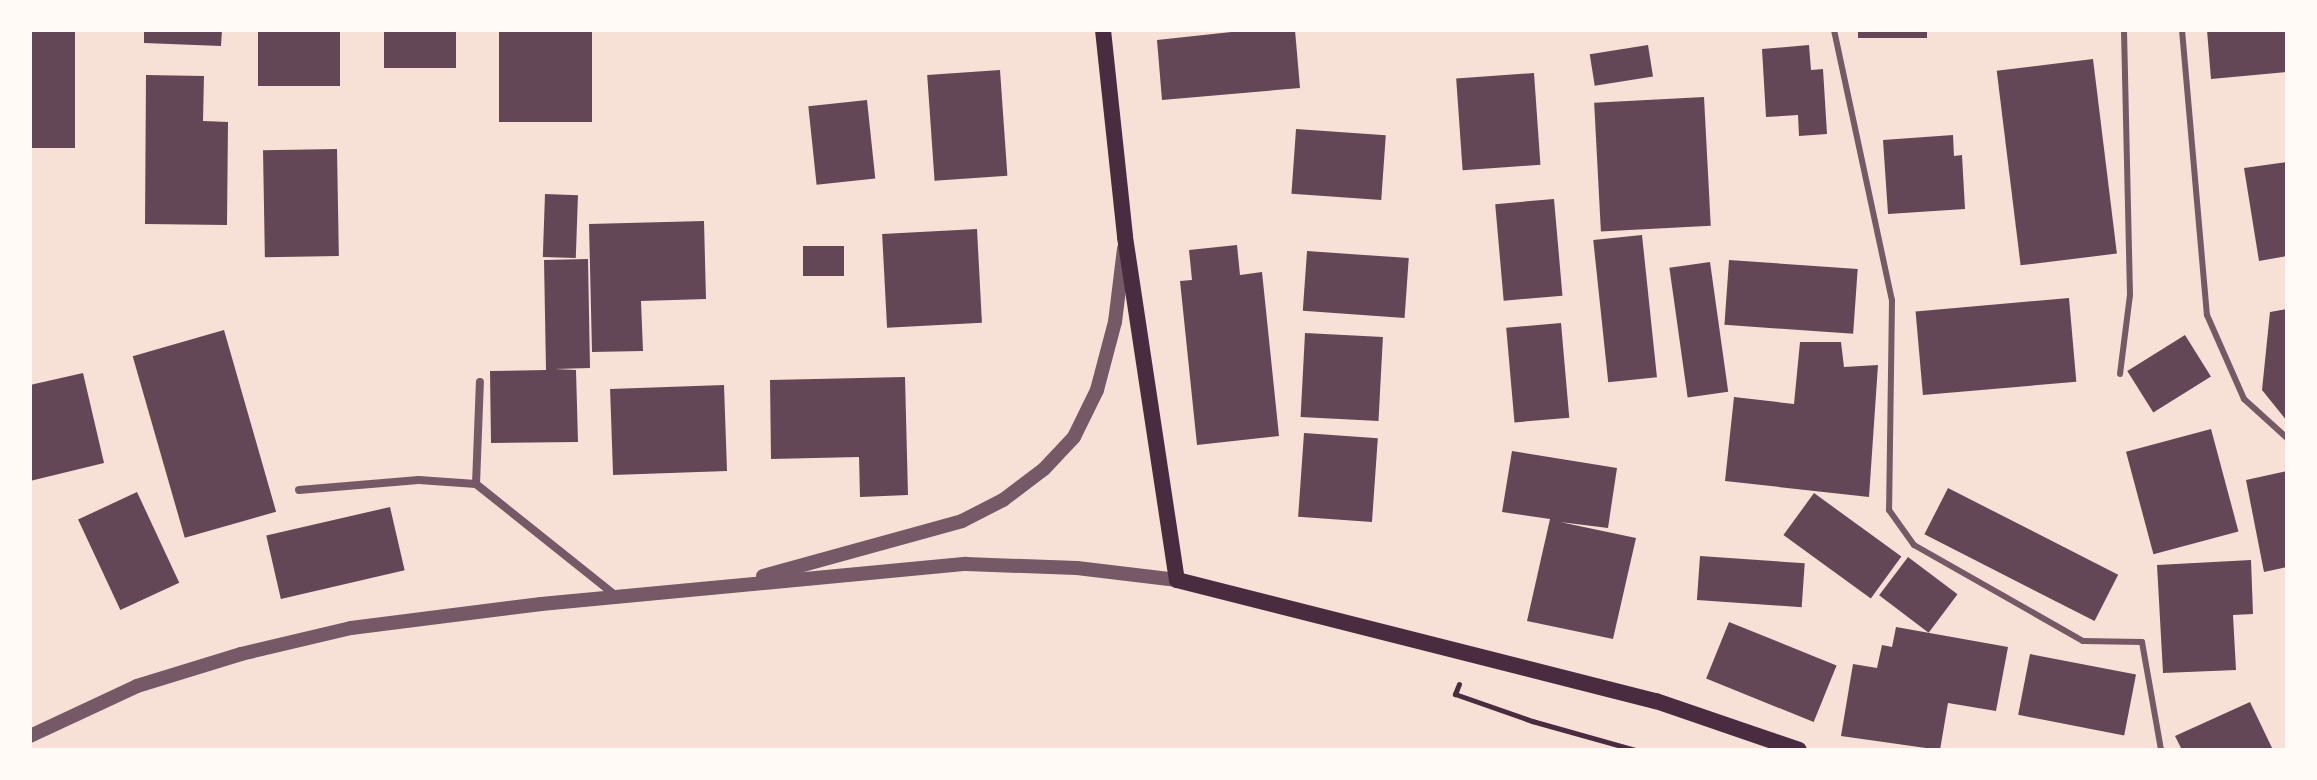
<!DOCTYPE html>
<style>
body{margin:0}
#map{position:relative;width:2317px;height:780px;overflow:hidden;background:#f7e1d7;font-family:"Noto Serif",serif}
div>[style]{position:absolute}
.building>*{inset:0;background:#644757;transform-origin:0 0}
.path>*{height:5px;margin:-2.5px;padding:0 2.5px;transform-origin:2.5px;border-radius:2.5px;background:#4a2c40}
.service>*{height:6px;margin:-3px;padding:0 3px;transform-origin:3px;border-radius:3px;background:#755966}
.minor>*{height:8px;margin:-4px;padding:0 4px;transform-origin:4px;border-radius:4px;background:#755966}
.tertiary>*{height:14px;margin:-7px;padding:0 7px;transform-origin:7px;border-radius:7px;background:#755966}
.secondary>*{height:16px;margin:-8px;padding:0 8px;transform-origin:8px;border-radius:8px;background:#4a2c40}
span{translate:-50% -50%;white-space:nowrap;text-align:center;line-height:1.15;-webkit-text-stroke:8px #fffaf5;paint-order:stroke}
.frame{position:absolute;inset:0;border:32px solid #fffaf5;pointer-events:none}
</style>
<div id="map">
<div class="building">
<div style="left:30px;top:30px;width:45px;height:118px"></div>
<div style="clip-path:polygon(144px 30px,222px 30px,221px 46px,144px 43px)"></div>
<div style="left:258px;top:30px;width:82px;height:56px"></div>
<div style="left:384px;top:30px;width:72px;height:38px"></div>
<div style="left:499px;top:30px;width:93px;height:92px"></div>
<div style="clip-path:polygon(1250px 30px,1295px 30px,1300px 88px,1162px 100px,1157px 40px)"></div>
<div style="left:1858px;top:30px;width:69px;height:8px"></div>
<div style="clip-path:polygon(2207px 30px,2287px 30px,2287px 72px,2211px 79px)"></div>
<div style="left:1648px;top:45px;width:32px;height:59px;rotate:81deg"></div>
<div style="clip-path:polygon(1809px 45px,1811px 70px,1823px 69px,1827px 134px,1799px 136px,1798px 115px,1766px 117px,1762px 49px)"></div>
<div style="left:2093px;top:59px;width:196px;height:97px;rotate:83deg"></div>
<div style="left:1000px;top:70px;width:106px;height:73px;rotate:86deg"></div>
<div style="left:1534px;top:73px;width:92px;height:78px;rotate:86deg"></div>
<div style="clip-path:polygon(146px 75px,204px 76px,203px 121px,228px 122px,227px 225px,145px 224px)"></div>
<div style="left:1704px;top:97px;width:129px;height:110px;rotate:87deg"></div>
<div style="left:867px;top:100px;width:79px;height:59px;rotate:84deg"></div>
<div style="left:1296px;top:129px;width:90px;height:65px;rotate:4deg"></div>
<div style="clip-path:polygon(1953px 135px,1954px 156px,1962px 155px,1965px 209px,1888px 214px,1883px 140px)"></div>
<div style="left:337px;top:149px;width:107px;height:74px;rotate:89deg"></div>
<div style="clip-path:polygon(2287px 162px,2287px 256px,2259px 261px,2244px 168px)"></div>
<div style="left:545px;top:194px;width:33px;height:63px;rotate:2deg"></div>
<div style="left:1554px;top:199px;width:97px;height:59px;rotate:85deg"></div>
<div style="clip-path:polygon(704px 221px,706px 299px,641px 301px,643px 351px,592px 352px,589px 224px)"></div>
<div style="left:977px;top:229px;width:94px;height:95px;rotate:87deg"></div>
<div style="left:1642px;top:235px;width:143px;height:49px;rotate:84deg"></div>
<div style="clip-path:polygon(1237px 245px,1240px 275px,1262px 272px,1279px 436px,1197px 445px,1180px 281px,1192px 280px,1189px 250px)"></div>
<div style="left:844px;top:246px;width:30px;height:41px;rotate:90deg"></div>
<div style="left:1307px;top:251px;width:102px;height:60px;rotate:4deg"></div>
<div style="clip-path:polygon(588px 259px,590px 368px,555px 369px,576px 370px,578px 442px,491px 443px,490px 371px,546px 370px,544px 260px)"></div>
<div style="left:1729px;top:260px;width:129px;height:65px;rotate:4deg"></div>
<div style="left:1710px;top:262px;width:131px;height:41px;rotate:82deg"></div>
<div style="left:2069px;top:298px;width:84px;height:154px;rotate:85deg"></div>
<div style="clip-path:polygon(2287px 309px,2287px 421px,2262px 390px,2270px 312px)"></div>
<div style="left:1561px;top:323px;width:95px;height:55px;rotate:85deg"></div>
<div style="left:224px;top:330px;width:189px;height:95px;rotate:74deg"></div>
<div style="left:1305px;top:333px;width:78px;height:84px;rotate:3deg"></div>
<div style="left:2185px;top:335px;width:49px;height:68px;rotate:58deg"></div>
<div style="clip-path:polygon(1800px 342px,1841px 342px,1844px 367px,1878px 365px,1869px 497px,1725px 481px,1734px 397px,1794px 404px)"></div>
<div style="clip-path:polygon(83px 373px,104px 463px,30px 481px,30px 385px)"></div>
<div style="clip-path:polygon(905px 377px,908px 495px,860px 497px,859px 457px,771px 459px,770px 380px)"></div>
<div style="left:724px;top:385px;width:86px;height:114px;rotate:88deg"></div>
<div style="left:2211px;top:429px;width:106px;height:88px;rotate:75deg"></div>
<div style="left:1304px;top:433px;width:74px;height:84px;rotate:4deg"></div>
<div style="clip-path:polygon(1512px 451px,1617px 468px,1608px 528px,1560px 522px,1636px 538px,1613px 639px,1527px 621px,1550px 519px,1502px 512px)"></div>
<div style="clip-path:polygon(2287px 471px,2287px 567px,2264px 572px,2246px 480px)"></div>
<div style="left:1948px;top:488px;width:191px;height:52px;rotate:27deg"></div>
<div style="left:137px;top:492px;width:100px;height:65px;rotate:65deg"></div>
<div style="left:1814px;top:493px;width:108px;height:52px;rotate:36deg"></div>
<div style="left:390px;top:507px;width:65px;height:127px;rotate:77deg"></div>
<div style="left:1700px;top:556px;width:105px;height:44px;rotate:4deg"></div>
<div style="left:1908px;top:557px;width:62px;height:48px;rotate:37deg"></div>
<div style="clip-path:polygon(2251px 560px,2253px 614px,2233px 615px,2236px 670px,2163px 673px,2157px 565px)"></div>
<div style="left:1729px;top:622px;width:116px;height:61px;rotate:22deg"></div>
<div style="clip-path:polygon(1896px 627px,2008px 647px,1996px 711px,1948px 703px,1940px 750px,1841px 736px,1853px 664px,1877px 668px,1882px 645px,1892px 647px)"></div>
<div style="left:2030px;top:654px;width:108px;height:62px;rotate:11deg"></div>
<div style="clip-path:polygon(2250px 702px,2273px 750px,2182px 750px,2175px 736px)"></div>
</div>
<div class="path">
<div style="left:1459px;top:684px;width:11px;rotate:112deg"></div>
<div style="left:1455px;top:694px;width:82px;rotate:19.3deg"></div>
<div style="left:1532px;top:721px;width:107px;rotate:15.7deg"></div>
</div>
<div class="service">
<div style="left:1834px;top:30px;width:276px;rotate:77.9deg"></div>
<div style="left:1892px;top:300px;width:210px;rotate:90.8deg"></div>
<div style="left:1889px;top:510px;width:43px;rotate:54.5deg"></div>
<div style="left:1914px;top:545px;width:194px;rotate:29.6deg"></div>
<div style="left:2083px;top:641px;width:59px;rotate:1deg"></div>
<div style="left:2142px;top:642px;width:110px;rotate:80deg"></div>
<div style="left:2182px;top:30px;width:286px;rotate:85deg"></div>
<div style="left:2207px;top:315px;width:92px;rotate:66.2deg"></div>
<div style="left:2244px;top:399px;width:58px;rotate:42.2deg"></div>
<div style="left:2120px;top:374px;width:80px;rotate:-82.8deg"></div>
<div style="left:2130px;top:295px;width:265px;rotate:-91.3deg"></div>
</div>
<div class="minor">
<div style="left:476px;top:484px;width:102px;rotate:-87.8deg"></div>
<div style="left:299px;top:490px;width:120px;rotate:-4.8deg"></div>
<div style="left:419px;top:480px;width:57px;rotate:4deg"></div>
<div style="left:476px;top:484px;width:178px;rotate:38.6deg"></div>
</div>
<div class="tertiary">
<div style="left:763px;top:576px;width:206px;rotate:-15.4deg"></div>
<div style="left:962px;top:521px;width:46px;rotate:-27.1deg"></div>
<div style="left:1003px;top:500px;width:51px;rotate:-37.1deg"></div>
<div style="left:1044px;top:469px;width:44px;rotate:-46.8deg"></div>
<div style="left:1074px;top:437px;width:52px;rotate:-63.9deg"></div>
<div style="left:1097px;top:390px;width:70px;rotate:-75.2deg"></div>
<div style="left:1115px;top:322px;width:74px;rotate:-83deg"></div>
<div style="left:30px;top:736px;width:118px;rotate:-25deg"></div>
<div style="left:137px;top:686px;width:109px;rotate:-17.1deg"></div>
<div style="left:241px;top:654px;width:113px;rotate:-13.3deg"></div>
<div style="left:351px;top:628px;width:192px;rotate:-7.2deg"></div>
<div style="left:541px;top:604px;width:427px;rotate:-5.4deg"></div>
<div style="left:966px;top:564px;width:111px;rotate:2.1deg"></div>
<div style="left:1077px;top:568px;width:101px;rotate:6.8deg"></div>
</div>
<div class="secondary">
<div style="left:1103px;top:30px;width:208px;rotate:83.9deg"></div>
<div style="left:1125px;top:237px;width:347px;rotate:81.4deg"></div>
<div style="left:1177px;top:580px;width:494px;rotate:14.2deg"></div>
<div style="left:1656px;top:701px;width:151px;rotate:18.9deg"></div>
</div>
<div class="frame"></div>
</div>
